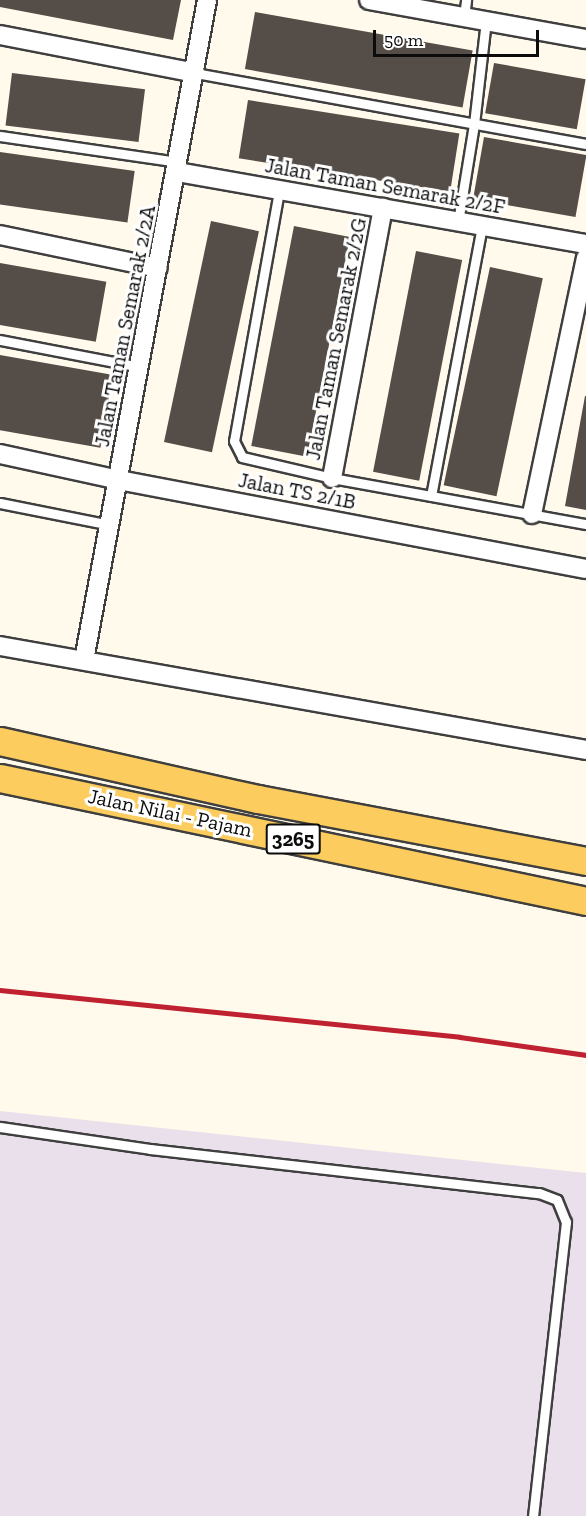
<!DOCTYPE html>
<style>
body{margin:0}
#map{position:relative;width:586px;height:1516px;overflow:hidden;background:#fffaeb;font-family:"Zilla Slab",serif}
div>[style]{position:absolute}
.industrial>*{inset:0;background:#eae0eb}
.building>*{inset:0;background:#554d48;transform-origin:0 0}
.roads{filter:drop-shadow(2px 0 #3f3f3f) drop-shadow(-2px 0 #3f3f3f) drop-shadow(0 2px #3f3f3f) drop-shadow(0 -2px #3f3f3f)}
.lane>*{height:9px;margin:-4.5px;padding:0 4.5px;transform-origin:4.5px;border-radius:4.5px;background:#fff}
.street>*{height:18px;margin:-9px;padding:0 9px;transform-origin:9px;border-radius:9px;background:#fff}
.primary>*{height:27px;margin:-13.5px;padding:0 13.5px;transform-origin:13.5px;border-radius:13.5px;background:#fccd5e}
.rail>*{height:4.5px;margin:-2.25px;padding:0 2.25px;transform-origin:2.25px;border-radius:2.25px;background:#bf2131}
span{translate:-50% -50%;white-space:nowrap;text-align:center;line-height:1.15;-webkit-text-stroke:6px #fff;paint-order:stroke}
.shield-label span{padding:2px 4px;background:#fff;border:2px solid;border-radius:4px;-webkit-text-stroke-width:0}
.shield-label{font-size:20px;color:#0c0c0c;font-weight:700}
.street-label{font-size:21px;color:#0c0c0c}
.scale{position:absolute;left:373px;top:30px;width:166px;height:27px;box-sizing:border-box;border:3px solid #0c0c0c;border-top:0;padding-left:8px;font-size:18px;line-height:21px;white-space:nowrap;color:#0c0c0c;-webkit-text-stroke:4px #fff;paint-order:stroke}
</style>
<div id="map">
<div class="industrial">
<div style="clip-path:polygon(0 1111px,586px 1173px,586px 1516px,0 1516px)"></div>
</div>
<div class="building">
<div style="clip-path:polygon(0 0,181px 0,173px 40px,0 7px)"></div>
<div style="left:255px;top:12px;width:221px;height:58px;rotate:10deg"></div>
<div style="left:494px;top:63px;width:93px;height:51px;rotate:10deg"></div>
<div style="left:12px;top:73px;width:134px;height:53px;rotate:7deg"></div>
<div style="left:248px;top:100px;width:214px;height:59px;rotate:9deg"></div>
<div style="left:484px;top:137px;width:104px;height:63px;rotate:10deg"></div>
<div style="left:0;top:152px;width:136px;height:52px;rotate:8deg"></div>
<div style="left:211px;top:221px;width:49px;height:226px;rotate:12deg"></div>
<div style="left:294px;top:226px;width:57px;height:224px;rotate:11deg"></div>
<div style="left:416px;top:251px;width:47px;height:225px;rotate:11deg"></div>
<div style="left:0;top:263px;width:108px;height:61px;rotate:10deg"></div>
<div style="left:490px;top:267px;width:54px;height:223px;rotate:12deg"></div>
<div style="left:0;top:355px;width:115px;height:74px;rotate:10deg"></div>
<div style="clip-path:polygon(585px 396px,586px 396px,586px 510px,565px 506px)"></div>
</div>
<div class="roads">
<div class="lane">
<div style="left:464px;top:17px;width:17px;rotate:-83deg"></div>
<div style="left:195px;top:73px;width:397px;rotate:10.3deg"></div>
<div style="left:0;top:136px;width:180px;rotate:8.3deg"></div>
<div style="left:279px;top:191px;width:254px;rotate:100.2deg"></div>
<div style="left:234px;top:441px;width:18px;rotate:63deg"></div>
<div style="left:242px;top:457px;width:92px;rotate:13.1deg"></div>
<div style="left:332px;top:478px;width:258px;rotate:10.3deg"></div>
<div style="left:458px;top:222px;width:99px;rotate:-80.7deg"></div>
<div style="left:474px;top:124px;width:104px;rotate:-83.4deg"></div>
<div style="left:0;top:340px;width:143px;rotate:10.9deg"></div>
<div style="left:431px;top:496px;width:275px;rotate:-79.3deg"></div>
<div style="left:0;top:503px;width:112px;rotate:11.3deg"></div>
<div style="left:0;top:1127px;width:152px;rotate:8.3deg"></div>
<div style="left:150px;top:1149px;width:391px;rotate:6.5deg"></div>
<div style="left:539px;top:1193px;width:19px;rotate:21deg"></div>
<div style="left:557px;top:1200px;width:24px;rotate:68deg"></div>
<div style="left:566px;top:1222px;width:296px;rotate:96.4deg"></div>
</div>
<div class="street">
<div style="left:369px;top:0;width:220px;rotate:10.2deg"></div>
<div style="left:0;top:35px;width:199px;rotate:11deg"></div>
<div style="left:177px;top:172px;width:415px;rotate:10deg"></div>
<div style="left:0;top:235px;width:161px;rotate:11.8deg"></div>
<div style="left:0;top:454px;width:122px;rotate:12.3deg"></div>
<div style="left:119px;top:480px;width:475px;rotate:10.8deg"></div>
<div style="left:332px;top:478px;width:275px;rotate:-79.3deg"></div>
<div style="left:532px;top:514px;width:262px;rotate:-78.1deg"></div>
<div style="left:0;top:646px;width:595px;rotate:10.06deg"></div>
<div style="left:84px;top:660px;width:671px;rotate:-79.44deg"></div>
</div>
<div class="primary">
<div style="left:0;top:741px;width:264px;rotate:12.7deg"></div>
<div style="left:258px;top:799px;width:334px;rotate:10.7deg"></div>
<div style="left:0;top:778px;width:599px;rotate:11.85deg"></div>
</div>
</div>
<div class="rail">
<div style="left:0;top:990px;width:462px;rotate:5.8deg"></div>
<div style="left:460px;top:1037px;width:127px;rotate:8.1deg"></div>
</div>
<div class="shield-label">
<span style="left:293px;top:839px">3265</span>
</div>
<div class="street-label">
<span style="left:385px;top:186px;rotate:10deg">Jalan Taman Semarak 2/2F</span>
<span style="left:125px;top:326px;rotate:-79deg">Jalan Taman Semarak 2/2A</span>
<span style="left:336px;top:339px;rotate:-79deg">Jalan Taman Semarak 2/2G</span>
<span style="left:297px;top:491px;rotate:11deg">Jalan TS 2/1B</span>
<span style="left:170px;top:813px;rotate:12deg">Jalan Nilai - Pajam</span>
</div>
<div class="scale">50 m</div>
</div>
